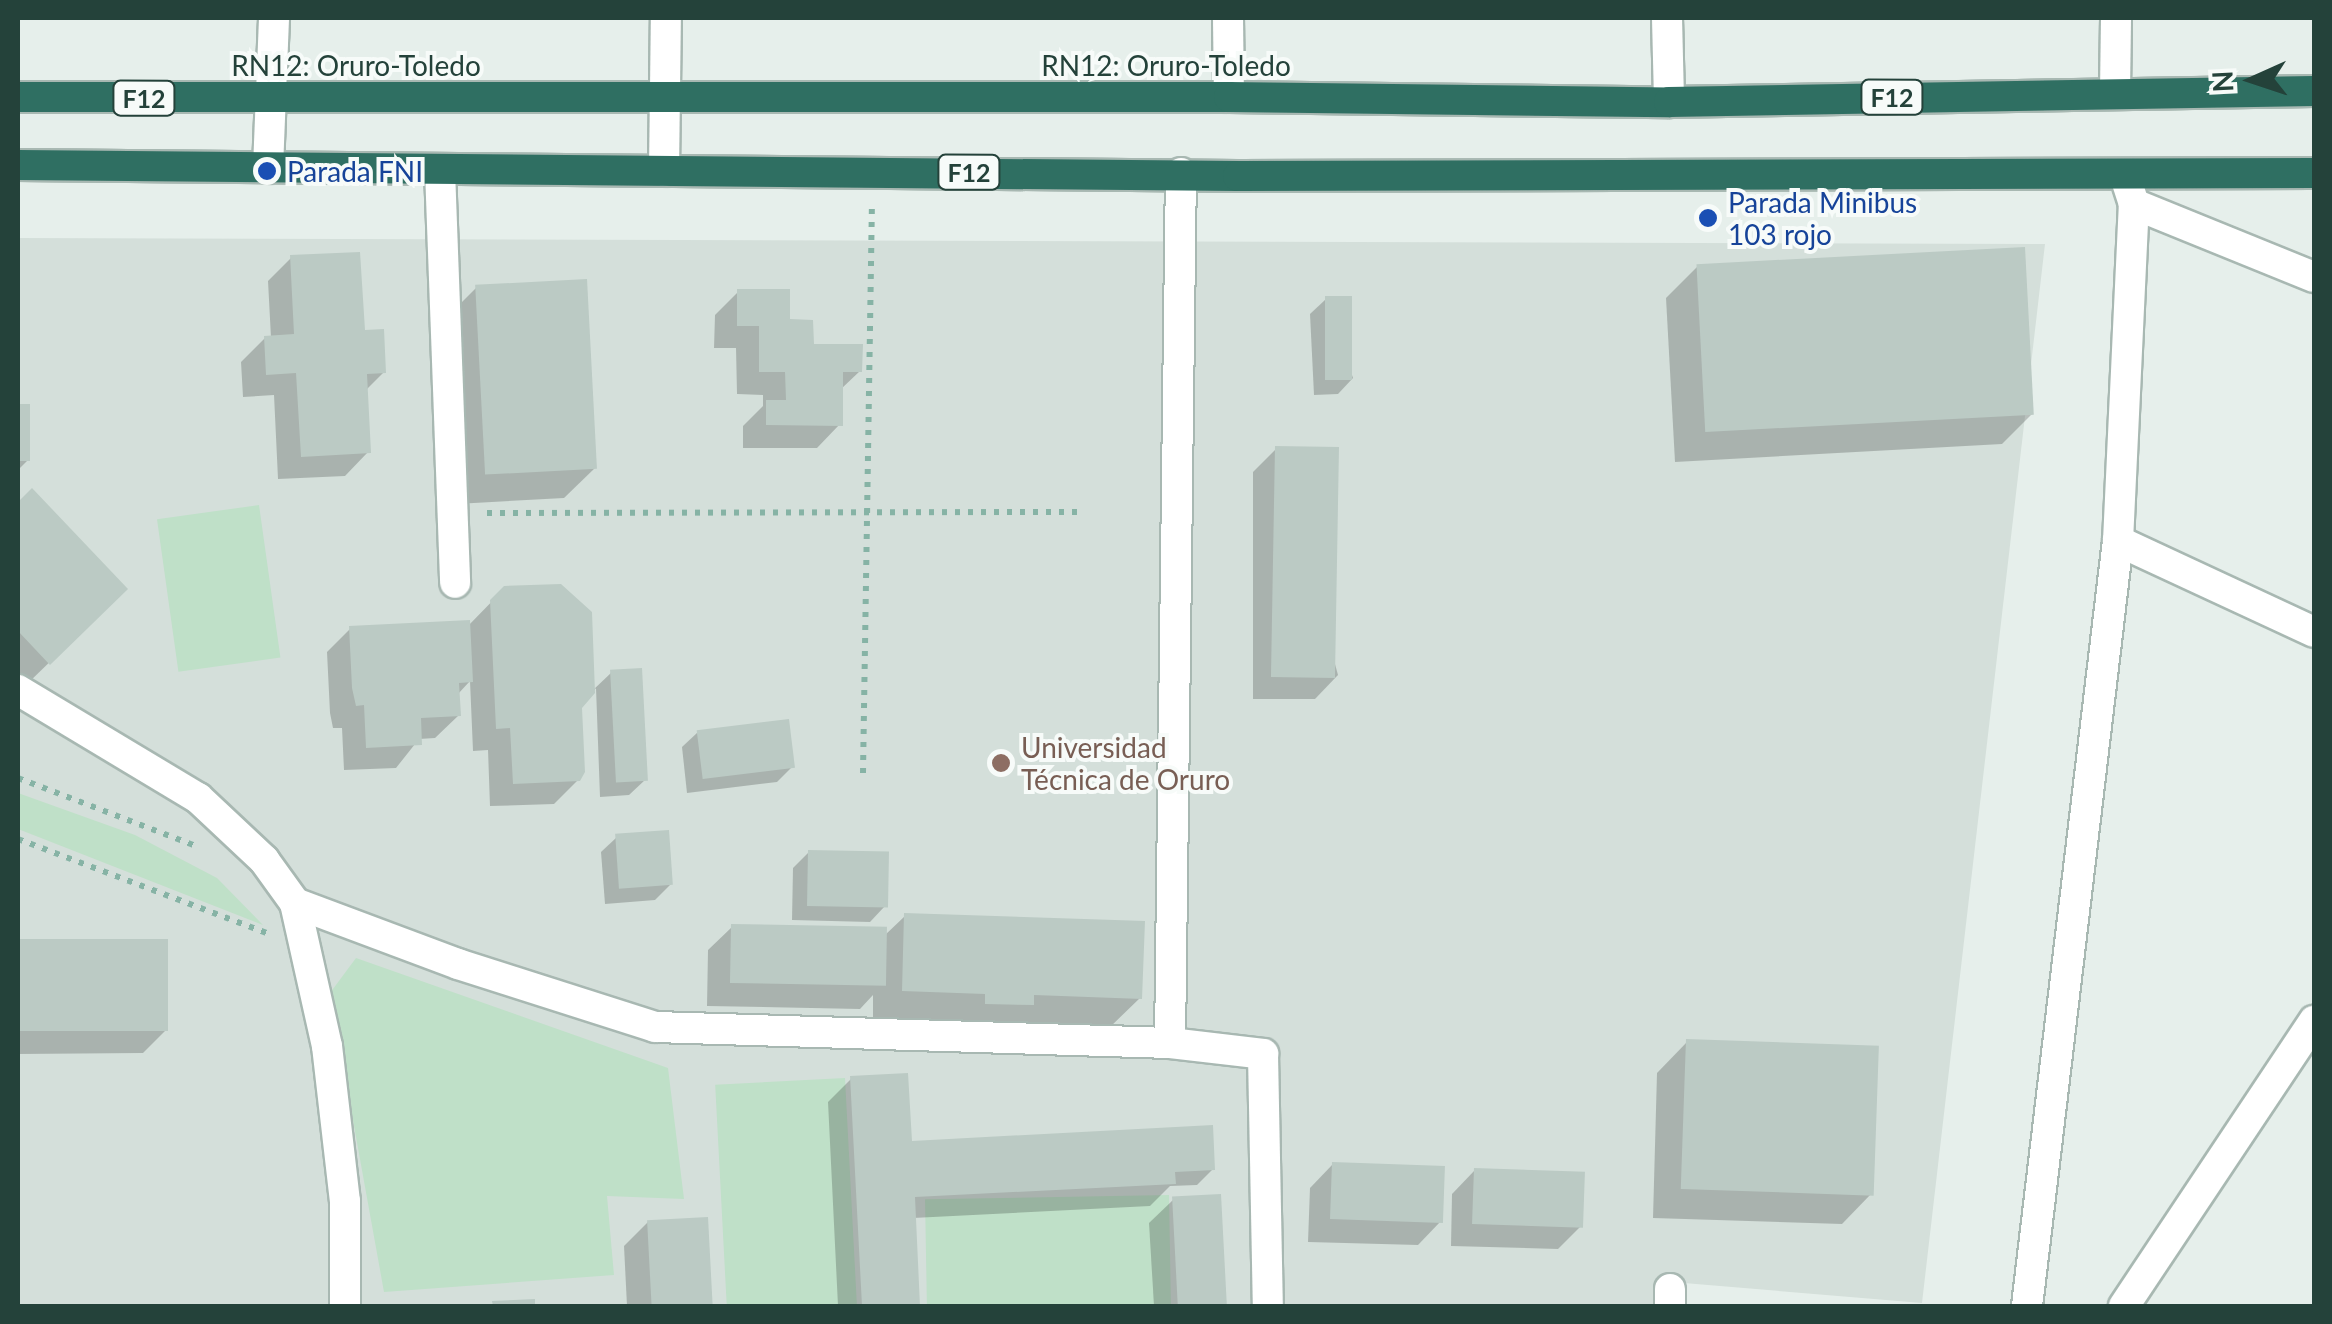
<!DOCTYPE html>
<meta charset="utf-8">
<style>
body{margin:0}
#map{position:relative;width:2332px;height:1324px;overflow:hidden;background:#e6efeb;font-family:Lato,sans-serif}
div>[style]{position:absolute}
.built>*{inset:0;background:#d4dfda}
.green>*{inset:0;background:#bfe0c8;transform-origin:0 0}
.shadow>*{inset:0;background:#0003}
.building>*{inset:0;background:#bbcac4;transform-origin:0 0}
.path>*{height:6px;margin-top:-3px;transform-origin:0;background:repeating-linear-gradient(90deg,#86b3a5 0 5px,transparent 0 13px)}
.roads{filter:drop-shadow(2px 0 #a8b8b2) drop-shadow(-2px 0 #a8b8b2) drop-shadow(0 2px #a8b8b2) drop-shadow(0 -2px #a8b8b2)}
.minor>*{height:30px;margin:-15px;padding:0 15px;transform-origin:15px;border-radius:15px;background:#fff}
.highway>*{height:30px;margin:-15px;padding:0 15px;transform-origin:15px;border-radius:15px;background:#2f6f62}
.dots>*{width:28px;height:28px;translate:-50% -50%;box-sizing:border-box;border:5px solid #f7fbf9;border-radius:50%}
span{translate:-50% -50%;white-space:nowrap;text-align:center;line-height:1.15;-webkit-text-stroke:8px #f7fbf9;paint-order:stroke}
.shield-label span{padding:2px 8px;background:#f7fbf9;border:2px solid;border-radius:8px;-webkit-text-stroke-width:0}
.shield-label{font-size:25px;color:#24423a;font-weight:700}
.street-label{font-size:28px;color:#24423a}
.transit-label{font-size:28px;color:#164399}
.left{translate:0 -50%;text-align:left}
.education-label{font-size:28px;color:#785e54}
.frame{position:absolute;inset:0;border:20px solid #24423a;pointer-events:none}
.north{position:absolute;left:2202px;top:30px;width:100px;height:100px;-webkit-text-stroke:8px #f7fbf9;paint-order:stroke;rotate:267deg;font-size:28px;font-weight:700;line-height:40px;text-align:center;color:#24423a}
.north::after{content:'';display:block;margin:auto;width:35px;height:45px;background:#24423a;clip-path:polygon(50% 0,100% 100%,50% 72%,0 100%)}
</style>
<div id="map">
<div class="built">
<div style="clip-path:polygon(18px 238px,2045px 244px,1922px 1303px,1684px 1283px,1673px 1306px,18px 1306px)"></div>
</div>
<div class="green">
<div style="left:259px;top:505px;width:154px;height:103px;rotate:82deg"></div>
<div style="clip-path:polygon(18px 793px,135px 835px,217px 878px,263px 925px,18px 829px)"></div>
<div style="clip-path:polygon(356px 958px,668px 1068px,684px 1199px,607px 1196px,614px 1275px,384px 1292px,330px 993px)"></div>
<div style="left:845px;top:1078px;width:228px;height:130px;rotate:87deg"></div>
<div style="left:1169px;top:1195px;width:111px;height:244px;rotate:89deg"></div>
</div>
<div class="shadow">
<div style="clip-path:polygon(291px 258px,362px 332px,384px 372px,365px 391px,368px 452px,345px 476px,278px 479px,274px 395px,243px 397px,241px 362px,265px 338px,271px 338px,268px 281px)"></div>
<div style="clip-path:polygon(1697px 267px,2032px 414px,2002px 444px,1675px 462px,1666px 298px)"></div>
<div style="clip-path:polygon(476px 288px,595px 468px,564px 498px,456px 504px,446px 318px)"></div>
<div style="clip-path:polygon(738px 292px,787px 322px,811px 347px,860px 371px,840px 390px,840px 424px,817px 448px,743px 448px,743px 426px,763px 406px,763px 395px,737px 394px,736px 348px,714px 348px,715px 315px)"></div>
<div style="clip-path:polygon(1326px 299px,1353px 378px,1338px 394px,1314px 395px,1310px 314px)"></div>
<div style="clip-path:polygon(18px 406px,27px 406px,28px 460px,18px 470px)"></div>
<div style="clip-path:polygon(1276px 449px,1338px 675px,1315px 699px,1253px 699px,1253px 472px)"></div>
<div style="clip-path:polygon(32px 492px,125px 589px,25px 686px,18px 679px,18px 506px)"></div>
<div style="clip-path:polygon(505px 588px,592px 691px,612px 672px,645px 780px,629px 795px,600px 797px,596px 688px,580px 707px,578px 780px,554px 804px,490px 806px,488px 750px,473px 751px,470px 681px,458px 694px,459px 715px,435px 738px,419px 739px,396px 768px,344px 770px,342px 728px,333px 728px,330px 713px,327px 652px,350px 629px,467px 627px)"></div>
<div style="clip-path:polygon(698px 732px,792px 767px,777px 782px,687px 793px,682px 747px)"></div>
<div style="clip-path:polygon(617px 837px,671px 884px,655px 900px,605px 904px,601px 852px)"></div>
<div style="clip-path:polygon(809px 852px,885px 906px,870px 922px,792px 920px,793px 868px)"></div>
<div style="clip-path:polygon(905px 916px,1140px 998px,1109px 1028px,873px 1021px,873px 995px,860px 1009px,707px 1006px,708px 950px,732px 927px,884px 936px)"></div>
<div style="clip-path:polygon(18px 941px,166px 941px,166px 1030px,143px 1053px,18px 1054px)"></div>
<div style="clip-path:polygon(1687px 1042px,1872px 1193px,1842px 1224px,1653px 1218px,1657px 1073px)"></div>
<div style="clip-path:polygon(851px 1079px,909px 1144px,1213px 1169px,1197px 1185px,1170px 1186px,1150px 1206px,913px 1218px,918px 1306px,838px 1306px,828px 1102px)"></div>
<div style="clip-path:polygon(1333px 1164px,1441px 1221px,1418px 1245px,1308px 1242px,1310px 1188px)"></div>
<div style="clip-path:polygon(1475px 1170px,1581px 1226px,1558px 1249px,1451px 1246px,1452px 1194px)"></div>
<div style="clip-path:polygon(1219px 1197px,1225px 1306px,1154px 1306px,1149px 1223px,1173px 1200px)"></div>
<div style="clip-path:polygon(705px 1219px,710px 1306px,627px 1306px,624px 1246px,648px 1222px)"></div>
</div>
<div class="building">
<div style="left:2025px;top:247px;width:168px;height:329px;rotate:87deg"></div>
<div style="clip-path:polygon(360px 252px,365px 330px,384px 329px,386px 373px,367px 374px,371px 453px,301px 457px,296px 373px,266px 375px,264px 336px,294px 334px,290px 255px)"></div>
<div style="left:587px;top:279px;width:190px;height:112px;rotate:87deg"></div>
<div style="clip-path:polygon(737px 289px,790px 289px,790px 319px,813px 320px,814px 344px,863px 344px,862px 372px,843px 372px,843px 426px,766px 425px,766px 400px,786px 400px,785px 372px,759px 372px,759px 326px,737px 326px)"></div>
<div style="left:1325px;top:296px;width:27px;height:84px"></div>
<div style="left:18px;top:404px;width:12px;height:57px"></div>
<div style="left:1275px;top:446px;width:64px;height:231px;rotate:1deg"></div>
<div style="clip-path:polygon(32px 488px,128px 589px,50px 665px,18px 631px,18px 502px)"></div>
<div style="clip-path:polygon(561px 584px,592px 612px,595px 693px,582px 708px,585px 772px,580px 781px,513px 784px,510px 728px,496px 729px,490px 600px,504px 586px)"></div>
<div style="clip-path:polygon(470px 620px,473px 682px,459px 683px,461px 716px,421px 718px,422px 745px,366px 748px,364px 705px,356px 706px,352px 688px,349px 626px)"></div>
<div style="left:642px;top:668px;width:113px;height:32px;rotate:87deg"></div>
<div style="left:789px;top:719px;width:49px;height:93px;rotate:83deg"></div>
<div style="left:669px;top:830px;width:55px;height:54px;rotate:86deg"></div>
<div style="left:808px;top:850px;width:81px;height:56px;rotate:1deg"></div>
<div style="clip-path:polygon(904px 913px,1145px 921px,1142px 999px,1034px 995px,1034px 1005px,985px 1004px,985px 994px,902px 991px)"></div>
<div style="left:731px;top:924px;width:156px;height:59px;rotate:1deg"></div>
<div style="left:18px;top:939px;width:150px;height:92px"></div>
<div style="left:1686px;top:1039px;width:193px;height:150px;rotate:2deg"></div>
<div style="clip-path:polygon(908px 1073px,912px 1141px,1213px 1125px,1215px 1170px,1175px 1172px,1176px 1184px,915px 1197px,920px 1306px,862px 1306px,850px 1076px)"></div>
<div style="left:1332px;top:1162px;width:113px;height:57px;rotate:2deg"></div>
<div style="left:1474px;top:1168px;width:111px;height:56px;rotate:2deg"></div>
<div style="left:1221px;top:1194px;width:112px;height:49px;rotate:87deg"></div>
<div style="left:708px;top:1217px;width:89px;height:61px;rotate:87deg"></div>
<div style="clip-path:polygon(535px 1299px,535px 1306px,493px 1306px,492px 1301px)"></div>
</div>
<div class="path">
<div style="left:487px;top:513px;width:592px;rotate:-0.1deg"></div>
<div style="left:863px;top:773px;width:571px;rotate:-89.1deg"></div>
<div style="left:18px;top:778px;width:194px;rotate:20.9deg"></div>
<div style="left:18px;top:839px;width:269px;rotate:20.7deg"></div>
</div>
<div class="roads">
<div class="minor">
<div style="left:1228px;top:18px;width:79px;rotate:89.3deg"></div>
<div style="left:1667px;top:18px;width:84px;rotate:88.6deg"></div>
<div style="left:2115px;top:91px;width:73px;rotate:-89.2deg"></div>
<div style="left:268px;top:168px;width:150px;rotate:-87.7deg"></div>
<div style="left:440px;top:170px;width:413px;rotate:87.9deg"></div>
<div style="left:664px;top:171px;width:153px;rotate:-89.3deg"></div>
<div style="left:2134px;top:204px;width:194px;rotate:22.1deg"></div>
<div style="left:2118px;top:541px;width:216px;rotate:24.9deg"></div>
<div style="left:18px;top:690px;width:210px;rotate:31deg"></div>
<div style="left:198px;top:798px;width:91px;rotate:43.2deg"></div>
<div style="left:264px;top:860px;width:53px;rotate:54.2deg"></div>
<div style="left:295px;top:903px;width:147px;rotate:77.4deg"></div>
<div style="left:327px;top:1046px;width:156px;rotate:83.4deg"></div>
<div style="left:345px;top:1201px;width:105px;rotate:90deg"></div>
<div style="left:295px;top:903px;width:174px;rotate:20.5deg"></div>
<div style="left:458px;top:964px;width:207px;rotate:17.7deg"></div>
<div style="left:655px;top:1027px;width:515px;rotate:1.78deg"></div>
<div style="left:1170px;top:1043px;width:870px;rotate:-89.28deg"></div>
<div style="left:1170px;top:1043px;width:94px;rotate:6.7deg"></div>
<div style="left:1263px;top:1054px;width:252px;rotate:88.9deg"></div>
<div style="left:1670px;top:1306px;width:17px;rotate:-90deg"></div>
<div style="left:2027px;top:1306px;width:770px;rotate:-83.22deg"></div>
<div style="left:2118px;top:541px;width:337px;rotate:-87.3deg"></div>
<div style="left:2134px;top:204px;width:29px;rotate:-108deg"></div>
<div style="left:2124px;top:1306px;width:343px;rotate:-56.3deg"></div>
</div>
<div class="highway">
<div style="left:18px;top:97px;width:1211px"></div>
<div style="left:1229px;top:97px;width:440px;rotate:0.7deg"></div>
<div style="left:1669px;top:102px;width:645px;rotate:-0.98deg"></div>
<div style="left:18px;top:165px;width:1220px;rotate:0.52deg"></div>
<div style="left:1238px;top:176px;width:1076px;rotate:-0.16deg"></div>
</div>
</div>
<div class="dots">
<div style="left:267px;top:171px;background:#1a4fb4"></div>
<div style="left:1708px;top:218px;background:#1a4fb4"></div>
<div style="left:1001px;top:763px;background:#8d6e63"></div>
</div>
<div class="shield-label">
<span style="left:1892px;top:97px">F12</span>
<span style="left:144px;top:98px">F12</span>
<span style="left:969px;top:172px">F12</span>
</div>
<div class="street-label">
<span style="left:356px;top:65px">RN12: Oruro-Toledo</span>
<span style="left:1166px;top:65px">RN12: Oruro-Toledo</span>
</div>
<div class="transit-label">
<span class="left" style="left:287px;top:171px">Parada FNI</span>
<span class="left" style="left:1728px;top:218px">Parada Minibus<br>103 rojo</span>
</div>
<div class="education-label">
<span class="left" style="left:1021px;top:763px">Universidad<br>Técnica de Oruro</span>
</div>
<div class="frame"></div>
<div class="north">N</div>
</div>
